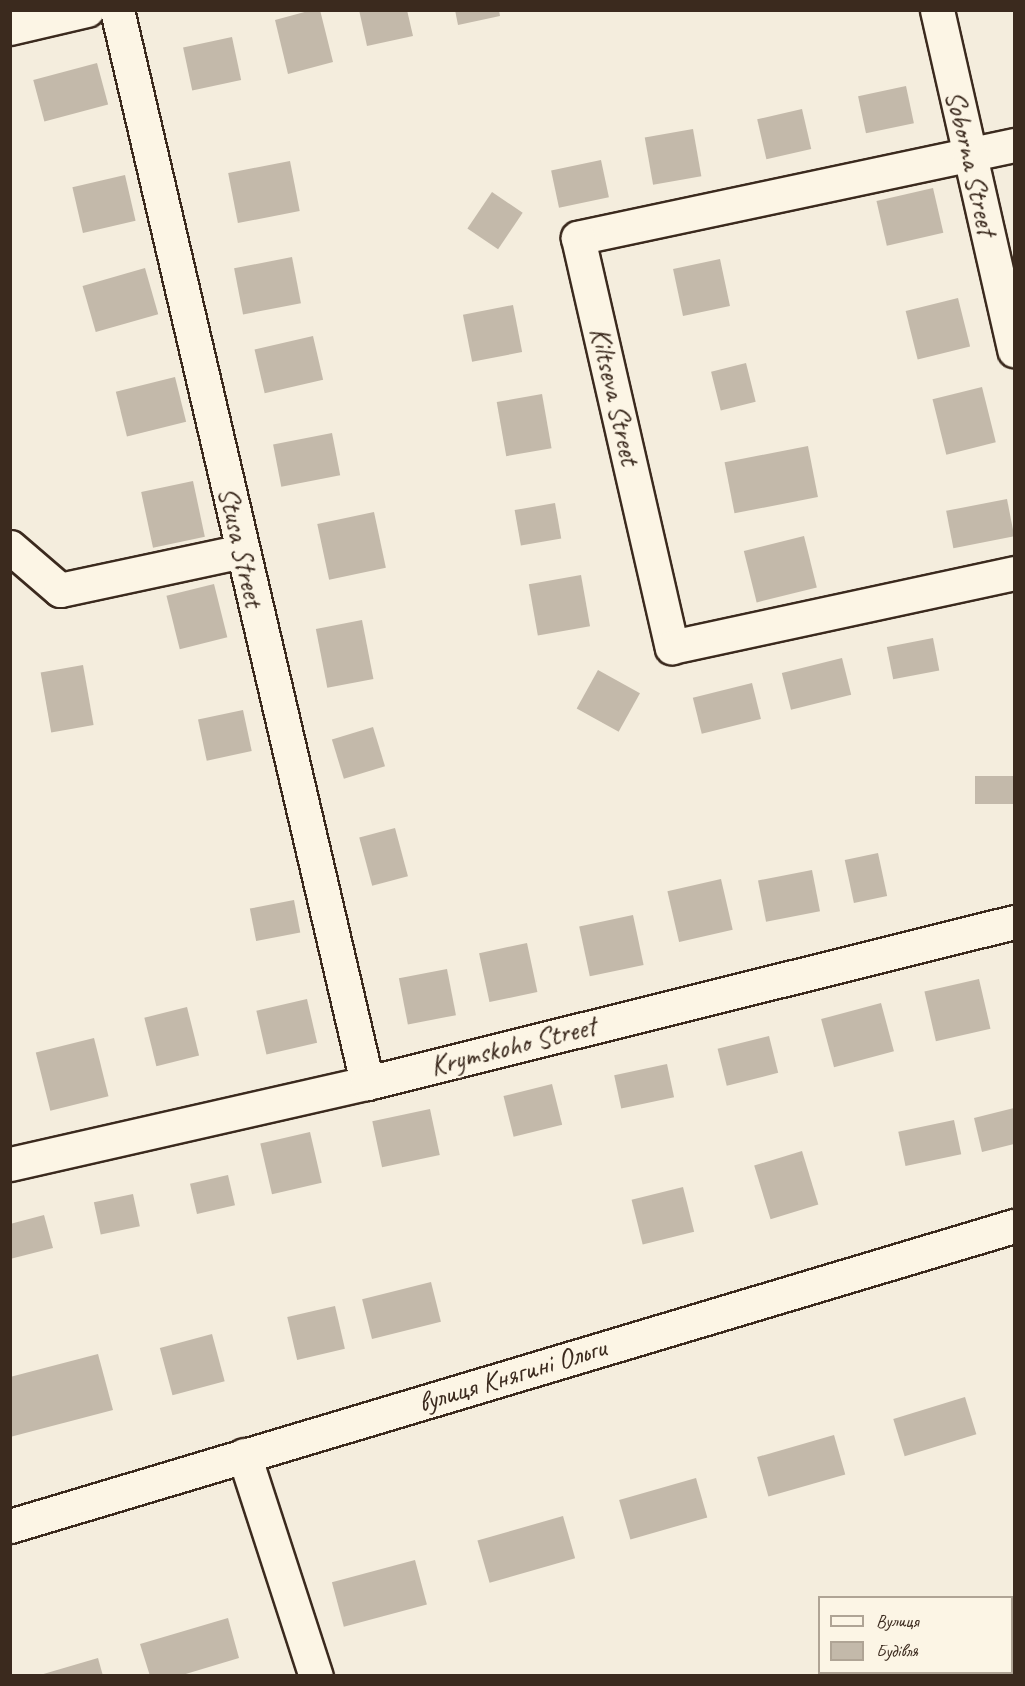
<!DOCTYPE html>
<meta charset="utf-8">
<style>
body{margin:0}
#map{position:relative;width:1025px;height:1686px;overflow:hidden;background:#f4eddd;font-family:Caveat,sans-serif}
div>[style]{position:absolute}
.building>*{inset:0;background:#c3b9aa;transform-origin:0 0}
.roads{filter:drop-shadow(2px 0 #3b2a1e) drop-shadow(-2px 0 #3b2a1e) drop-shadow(0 2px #3b2a1e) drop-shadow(0 -2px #3b2a1e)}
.minor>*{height:33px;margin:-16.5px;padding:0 16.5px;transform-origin:16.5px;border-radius:16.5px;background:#fcf5e5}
.tertiary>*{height:33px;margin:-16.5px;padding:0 16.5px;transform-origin:16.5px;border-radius:16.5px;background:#fcf5e5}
span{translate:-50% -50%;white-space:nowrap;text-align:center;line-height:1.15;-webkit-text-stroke:4.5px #fcf5e5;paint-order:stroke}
.street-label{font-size:28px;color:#3b2a1e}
.frame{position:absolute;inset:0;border:12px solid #3b2a1e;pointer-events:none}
.legend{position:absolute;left:818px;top:1596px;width:195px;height:78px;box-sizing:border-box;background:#fcf5e5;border:2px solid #afa495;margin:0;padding:8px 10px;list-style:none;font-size:18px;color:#3b2a1e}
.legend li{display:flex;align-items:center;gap:12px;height:30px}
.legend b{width:30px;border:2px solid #afa495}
</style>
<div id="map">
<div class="building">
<div style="clip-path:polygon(312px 10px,320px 10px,333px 62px,288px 74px,275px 20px)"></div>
<div style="clip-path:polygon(359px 10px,407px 10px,413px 36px,367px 46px)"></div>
<div style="clip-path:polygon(455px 10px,499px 10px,500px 16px,458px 25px)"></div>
<div style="left:232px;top:37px;width:44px;height:50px;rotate:78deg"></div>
<div style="left:97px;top:63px;width:43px;height:66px;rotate:75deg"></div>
<div style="left:906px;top:86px;width:38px;height:49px;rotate:78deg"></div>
<div style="left:802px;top:109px;width:41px;height:46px;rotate:77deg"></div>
<div style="left:693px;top:129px;width:48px;height:49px;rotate:80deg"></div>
<div style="left:601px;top:160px;width:38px;height:51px;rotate:78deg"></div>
<div style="left:290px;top:161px;width:51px;height:63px;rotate:79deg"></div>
<div style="left:125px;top:175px;width:47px;height:54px;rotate:77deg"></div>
<div style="left:933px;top:188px;width:46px;height:58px;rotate:77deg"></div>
<div style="left:492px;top:192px;width:37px;height:44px;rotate:34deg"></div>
<div style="left:292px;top:257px;width:47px;height:59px;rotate:79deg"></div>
<div style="left:720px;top:259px;width:48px;height:48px;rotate:78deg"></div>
<div style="left:145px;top:268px;width:48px;height:65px;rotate:74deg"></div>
<div style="left:958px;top:298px;width:50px;height:54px;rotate:76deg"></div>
<div style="left:513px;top:305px;width:48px;height:51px;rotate:79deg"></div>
<div style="left:313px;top:336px;width:45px;height:60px;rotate:77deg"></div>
<div style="left:746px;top:363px;width:40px;height:36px;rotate:76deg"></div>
<div style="left:175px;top:377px;width:46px;height:61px;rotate:76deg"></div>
<div style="left:982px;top:387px;width:57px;height:51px;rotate:76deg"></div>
<div style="left:542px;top:394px;width:55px;height:46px;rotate:80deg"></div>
<div style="left:332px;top:433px;width:43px;height:60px;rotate:79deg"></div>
<div style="left:808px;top:446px;width:52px;height:85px;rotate:79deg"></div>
<div style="left:193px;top:481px;width:57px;height:53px;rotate:78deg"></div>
<div style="left:1007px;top:499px;width:38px;height:62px;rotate:79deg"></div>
<div style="left:555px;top:503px;width:36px;height:41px;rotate:80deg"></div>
<div style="left:374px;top:512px;width:57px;height:58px;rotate:78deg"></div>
<div style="left:804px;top:536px;width:53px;height:62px;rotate:76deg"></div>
<div style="left:581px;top:575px;width:52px;height:53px;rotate:80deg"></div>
<div style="left:214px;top:584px;width:55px;height:49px;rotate:76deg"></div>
<div style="left:362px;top:620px;width:60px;height:47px;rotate:79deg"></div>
<div style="left:933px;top:638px;width:33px;height:47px;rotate:79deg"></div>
<div style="left:842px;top:658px;width:38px;height:62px;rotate:76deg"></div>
<div style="left:83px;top:665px;width:61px;height:43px;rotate:80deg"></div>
<div style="left:598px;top:670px;width:48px;height:44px;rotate:29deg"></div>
<div style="left:752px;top:683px;width:37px;height:61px;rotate:76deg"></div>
<div style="left:243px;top:710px;width:42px;height:46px;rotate:78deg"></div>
<div style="left:373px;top:727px;width:41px;height:43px;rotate:73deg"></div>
<div style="left:1014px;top:776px;width:28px;height:39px;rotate:90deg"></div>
<div style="left:395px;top:828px;width:50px;height:37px;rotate:75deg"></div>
<div style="left:878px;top:853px;width:44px;height:34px;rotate:78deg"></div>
<div style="left:812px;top:870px;width:42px;height:55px;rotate:79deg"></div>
<div style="left:721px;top:879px;width:52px;height:55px;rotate:77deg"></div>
<div style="left:294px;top:900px;width:33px;height:45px;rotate:79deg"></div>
<div style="left:633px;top:915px;width:51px;height:55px;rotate:78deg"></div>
<div style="left:527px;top:943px;width:50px;height:49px;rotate:78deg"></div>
<div style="left:447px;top:969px;width:47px;height:49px;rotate:79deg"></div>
<div style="left:979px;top:979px;width:51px;height:56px;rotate:77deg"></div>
<div style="left:307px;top:999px;width:45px;height:52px;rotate:77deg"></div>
<div style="left:881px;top:1003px;width:50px;height:62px;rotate:75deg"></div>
<div style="left:187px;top:1007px;width:50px;height:44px;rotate:76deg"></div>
<div style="left:769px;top:1036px;width:38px;height:53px;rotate:76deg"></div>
<div style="left:94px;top:1038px;width:60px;height:60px;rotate:76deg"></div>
<div style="left:667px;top:1064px;width:34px;height:54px;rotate:78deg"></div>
<div style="left:552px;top:1084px;width:42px;height:50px;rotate:76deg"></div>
<div style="clip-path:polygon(1014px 1108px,1014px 1144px,982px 1152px,974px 1118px)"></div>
<div style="left:430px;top:1109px;width:47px;height:59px;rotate:78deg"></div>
<div style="left:954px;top:1120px;width:35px;height:57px;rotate:78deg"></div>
<div style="left:310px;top:1132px;width:52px;height:51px;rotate:77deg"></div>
<div style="left:802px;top:1151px;width:56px;height:50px;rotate:73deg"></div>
<div style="left:228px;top:1175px;width:31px;height:39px;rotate:77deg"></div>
<div style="left:683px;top:1187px;width:46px;height:53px;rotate:76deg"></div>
<div style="left:133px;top:1194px;width:33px;height:40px;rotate:78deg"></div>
<div style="clip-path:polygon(44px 1215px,53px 1248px,10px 1259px,10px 1224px)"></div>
<div style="left:431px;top:1282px;width:41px;height:71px;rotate:76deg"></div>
<div style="left:335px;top:1306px;width:44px;height:49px;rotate:77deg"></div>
<div style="left:212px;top:1334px;width:49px;height:54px;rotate:75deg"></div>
<div style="clip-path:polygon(98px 1354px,113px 1410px,10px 1437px,10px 1377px)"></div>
<div style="left:965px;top:1397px;width:39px;height:75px;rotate:73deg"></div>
<div style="left:834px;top:1435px;width:41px;height:80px;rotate:74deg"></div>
<div style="left:696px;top:1478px;width:41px;height:80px;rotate:74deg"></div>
<div style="left:563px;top:1516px;width:44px;height:89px;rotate:74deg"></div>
<div style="left:415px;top:1560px;width:46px;height:86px;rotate:75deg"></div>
<div style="left:1014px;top:1601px;width:46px;height:2px;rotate:90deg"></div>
<div style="clip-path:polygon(228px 1618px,239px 1658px,179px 1676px,150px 1676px,140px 1644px)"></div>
<div style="clip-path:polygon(98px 1658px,103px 1676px,40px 1676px,40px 1675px)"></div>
<div style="left:823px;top:1672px;width:77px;height:4px"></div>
</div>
<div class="roads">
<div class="minor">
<div style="left:117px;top:10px;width:1102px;rotate:76.88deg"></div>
<div style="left:10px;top:28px;width:79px;rotate:-13.2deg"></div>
<div style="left:1014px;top:145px;width:446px;rotate:168deg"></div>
<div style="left:578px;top:238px;width:420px;rotate:77.1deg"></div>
<div style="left:672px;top:647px;width:350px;rotate:-12.2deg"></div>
<div style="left:10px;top:547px;width:66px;rotate:40.7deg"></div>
<div style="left:60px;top:590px;width:186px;rotate:-12.1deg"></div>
<div style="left:10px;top:1164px;width:366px;rotate:-12.8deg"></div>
<div style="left:367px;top:1083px;width:667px;rotate:-13.97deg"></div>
<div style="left:244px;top:1455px;width:232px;rotate:72deg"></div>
</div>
<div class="tertiary">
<div style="left:937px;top:10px;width:349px;rotate:77.2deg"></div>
<div style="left:10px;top:1526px;width:1048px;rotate:-16.64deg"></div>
</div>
</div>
<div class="street-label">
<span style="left:971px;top:163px;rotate:77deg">Soborna Street</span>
<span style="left:615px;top:396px;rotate:77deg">Kiltseva Street</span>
<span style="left:241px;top:547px;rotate:77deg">Stusa Street</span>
<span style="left:513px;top:1046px;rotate:-14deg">Krymskoho Street</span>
<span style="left:512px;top:1375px;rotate:-17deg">вулиця Княгині Ольги</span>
</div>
<div class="frame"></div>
<ul class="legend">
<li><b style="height:8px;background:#fcf5e5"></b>Вулиця</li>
<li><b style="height:16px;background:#c3b9aa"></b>Будівля</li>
</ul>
</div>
